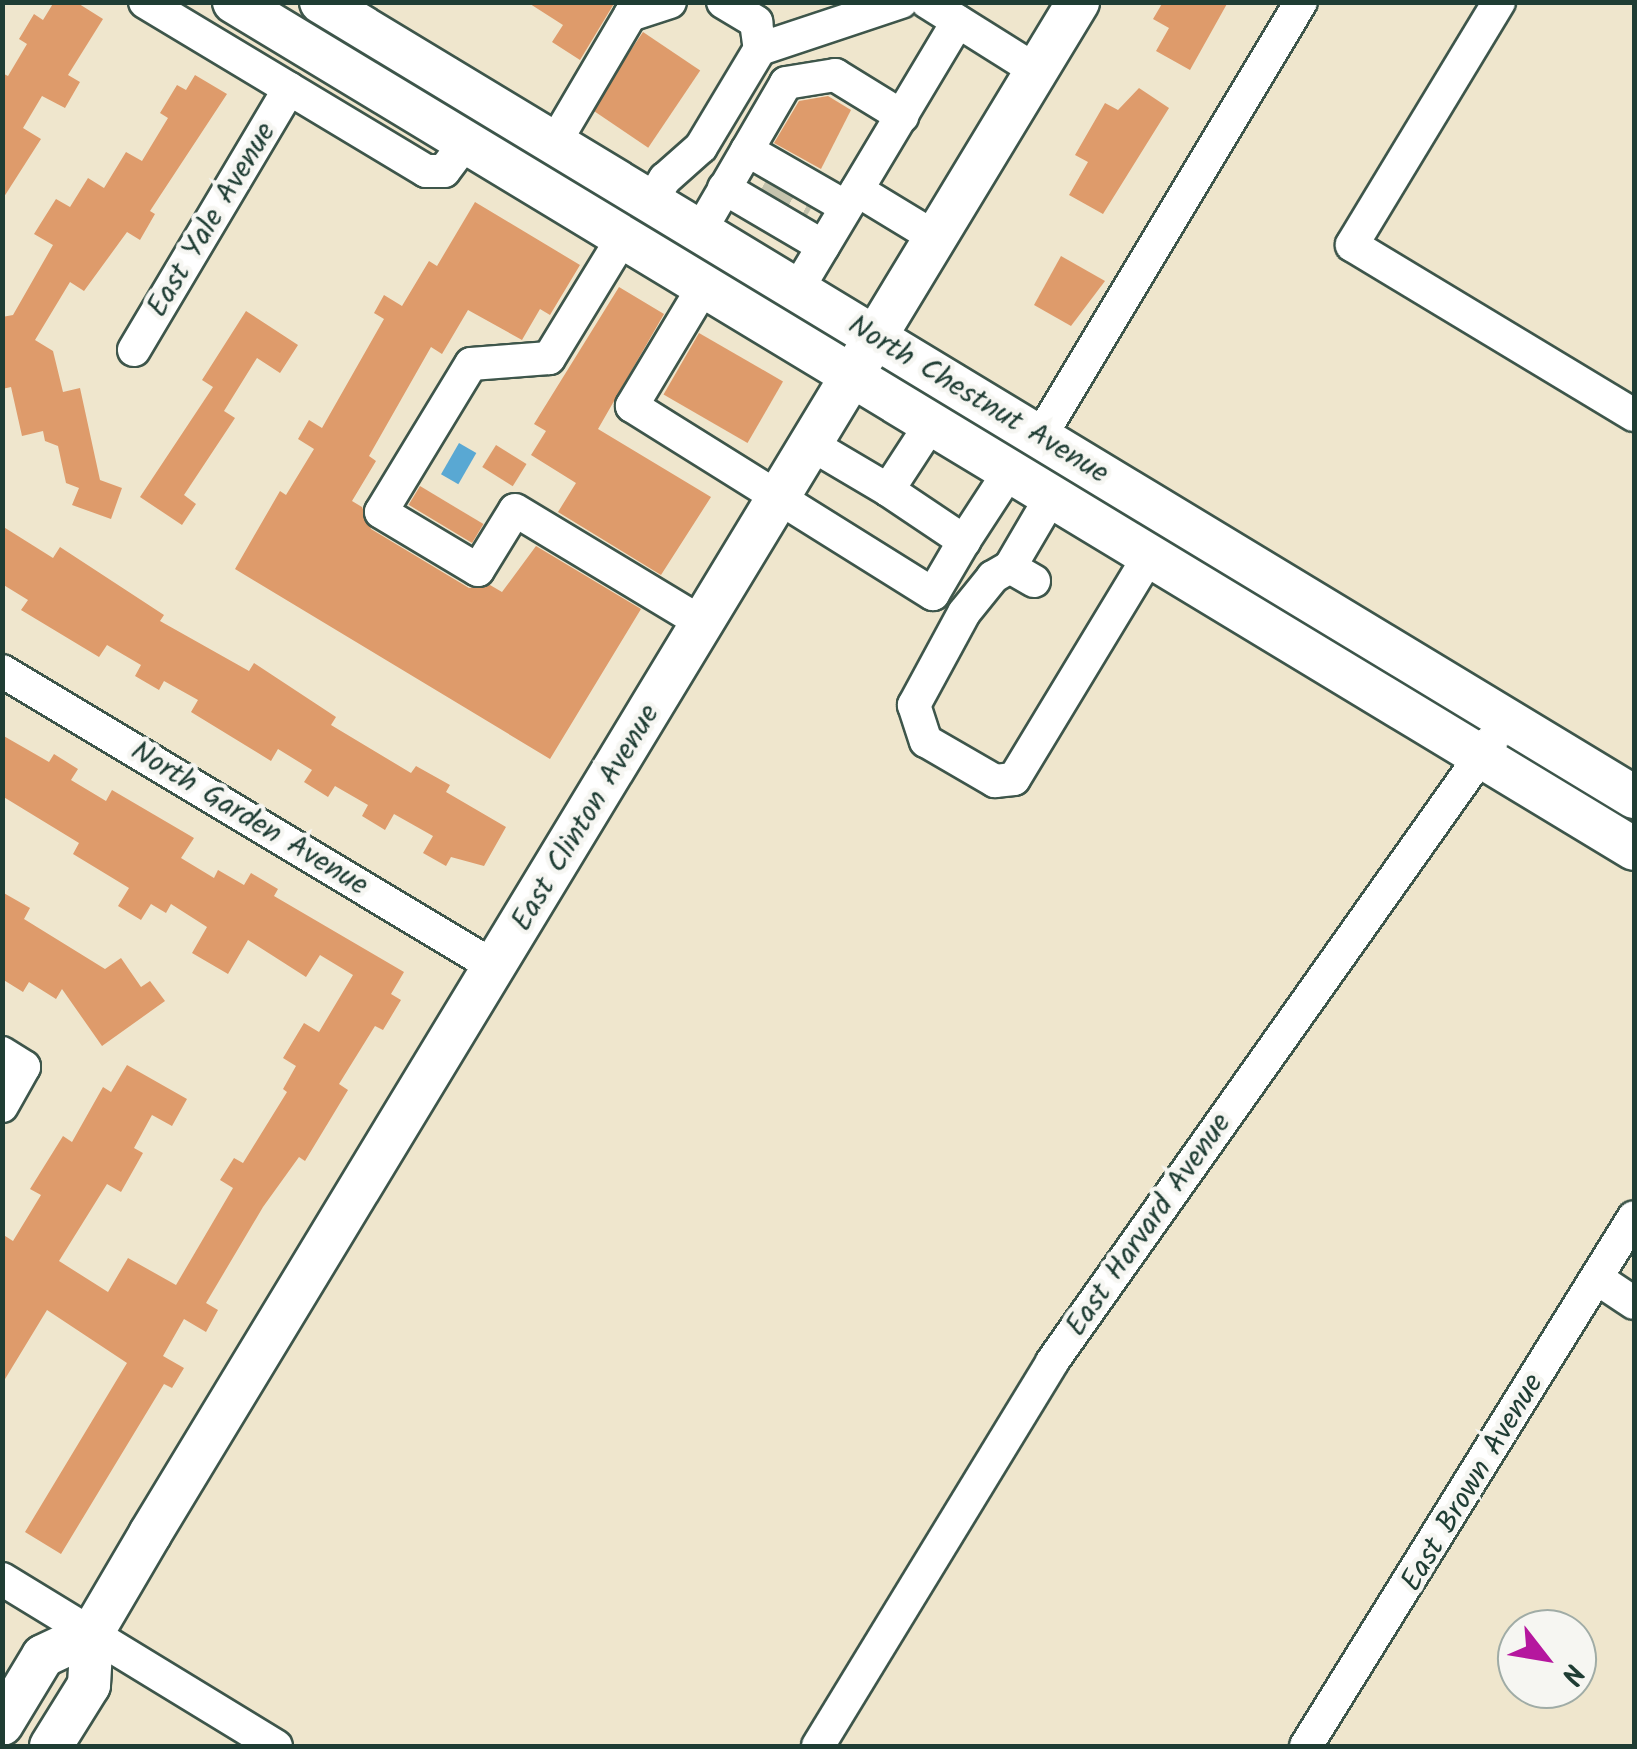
<!DOCTYPE html>
<style>
body{margin:0}
#map{position:relative;width:1637px;height:1749px;overflow:hidden;background:#efe6cd;font-family:Kalam,sans-serif}
div>[style]{position:absolute}
.water>*{inset:0;background:#59a8d3;transform-origin:0 0}
.building>*{inset:0;background:#de9b6b;transform-origin:0 0}
.minor-tunnel>*{height:32px;margin-top:-16px;transform-origin:0;background:repeating-linear-gradient(90deg,#c5c4ae 0 32px,transparent 0 48px)}
.roads{filter:drop-shadow(2px 0 #3e564b) drop-shadow(-2px 0 #3e564b) drop-shadow(0 2px #3e564b) drop-shadow(0 -2px #3e564b)}
.minor>*{height:32px;margin:-16px;padding:0 16px;transform-origin:16px;border-radius:16px;background:#fff}
.major>*{height:42px;margin:-21px;padding:0 21px;transform-origin:21px;border-radius:21px;background:#fff}
span{translate:-50% -50%;white-space:nowrap;text-align:center;line-height:1.15;-webkit-text-stroke:9px #f6f6f2;paint-order:stroke}
.street-label{font-size:30px;color:#1f3d34}
.frame{position:absolute;inset:0;border:5px solid #1f3d34;pointer-events:none}
.north{position:absolute;left:1497px;top:1609px;width:100px;height:100px;box-sizing:border-box;background:#f6f6f2;border:2px solid #a0aca6;border-radius:50%;rotate:121deg;font-size:28px;font-weight:700;line-height:40px;text-align:center;color:#1f3d34}
.north::after{content:'';display:block;margin:auto;width:35px;height:45px;background:#b5179e;clip-path:polygon(50% 0,100% 100%,50% 72%,0 100%)}
</style>
<div id="map">
<div class="water">
<div style="left:459px;top:443px;width:20px;height:36px;rotate:30deg"></div>
</div>
<div class="building">
<div style="clip-path:polygon(54px 2px,76px 2px,103px 19px,68px 75px,80px 82px,65px 108px,42px 96px,23px 128px,41px 139px,2px 200px,2px 73px,8px 76px,27px 44px,19px 39px,34px 14px,43px 20px)"></div>
<div style="clip-path:polygon(527px 2px,615px 2px,580px 60px,552px 42px,563px 25px)"></div>
<div style="clip-path:polygon(1163px 2px,1228px 2px,1190px 70px,1156px 51px,1169px 28px,1153px 19px)"></div>
<div style="left:643px;top:32px;width:69px;height:93px;rotate:34deg"></div>
<div style="clip-path:polygon(195px 75px,227px 94px,150px 211px,155px 214px,140px 240px,127px 232px,84px 291px,70px 282px,35px 340px,53px 351px,63px 392px,80px 388px,100px 480px,122px 488px,111px 519px,72px 505px,79px 488px,66px 483px,58px 446px,45px 441px,43px 431px,22px 436px,11px 387px,2px 389px,2px 317px,13px 315px,53px 245px,34px 234px,56px 199px,70px 207px,88px 178px,104px 188px,126px 152px,142px 161px,168px 118px,160px 113px,177px 85px,186px 90px)"></div>
<div style="clip-path:polygon(1139px 88px,1169px 108px,1103px 214px,1069px 195px,1088px 162px,1075px 155px,1105px 103px,1118px 110px)"></div>
<div style="clip-path:polygon(828px 96px,851px 110px,821px 169px,774px 143px,799px 101px)"></div>
<div style="clip-path:polygon(475px 202px,580px 265px,550px 315px,540px 309px,522px 340px,468px 310px,442px 354px,431px 347px,369px 456px,376px 461px,352px 501px,362px 507px,371px 529px,469px 588px,490px 585px,502px 592px,536px 546px,641px 609px,550px 759px,235px 569px,280px 491px,286px 495px,314px 449px,298px 439px,309px 420px,322px 428px,384px 319px,374px 313px,384px 295px,402px 306px,429px 261px,437px 266px)"></div>
<div style="clip-path:polygon(1061px 256px,1105px 281px,1071px 326px,1034px 305px)"></div>
<div style="clip-path:polygon(619px 287px,664px 314px,598px 429px,711px 497px,661px 575px,558px 512px,576px 483px,531px 455px,546px 431px,534px 424px)"></div>
<div style="clip-path:polygon(246px 311px,298px 345px,280px 373px,257px 358px,224px 411px,235px 418px,184px 495px,196px 504px,182px 525px,140px 497px,213px 387px,202px 380px)"></div>
<div style="left:699px;top:333px;width:97px;height:71px;rotate:30deg"></div>
<div style="left:496px;top:445px;width:36px;height:26px;rotate:32deg"></div>
<div style="left:420px;top:486px;width:74px;height:22px;rotate:31deg"></div>
<div style="clip-path:polygon(2px 526px,53px 558px,60px 547px,164px 615px,160px 621px,249px 671px,254px 663px,336px 717px,331px 725px,411px 773px,416px 766px,450px 785px,446px 792px,506px 827px,484px 866px,451px 857px,446px 866px,423px 853px,433px 836px,394px 814px,385px 830px,362px 816px,368px 805px,335px 786px,328px 797px,304px 782px,312px 770px,278px 749px,271px 761px,191px 712px,198px 700px,164px 681px,159px 690px,135px 676px,141px 665px,107px 645px,99px 657px,21px 610px,28px 600px,2px 584px)"></div>
<div style="clip-path:polygon(2px 735px,49px 762px,54px 754px,78px 769px,71px 780px,106px 801px,112px 790px,194px 838px,181px 858px,214px 878px,218px 870px,244px 885px,251px 873px,278px 889px,274px 896px,404px 972px,391px 994px,401px 1000px,383px 1030px,375px 1026px,339px 1084px,348px 1090px,305px 1161px,299px 1157px,263px 1207px,206px 1303px,218px 1310px,206px 1332px,184px 1319px,163px 1356px,184px 1368px,172px 1388px,164px 1384px,61px 1554px,25px 1532px,127px 1363px,47px 1310px,2px 1384px,2px 1234px,13px 1241px,41px 1195px,30px 1189px,63px 1136px,72px 1142px,103px 1087px,111px 1092px,127px 1065px,187px 1099px,172px 1126px,152px 1115px,134px 1148px,143px 1153px,121px 1192px,107px 1184px,59px 1261px,108px 1292px,128px 1258px,176px 1285px,233px 1188px,220px 1180px,234px 1158px,243px 1163px,287px 1092px,283px 1089px,296px 1066px,283px 1058px,304px 1023px,319px 1032px,353px 975px,320px 955px,306px 977px,248px 940px,228px 974px,192px 953px,207px 927px,171px 904px,166px 913px,151px 904px,141px 920px,118px 906px,129px 888px,73px 854px,79px 843px,2px 796px)"></div>
<div style="clip-path:polygon(2px 892px,30px 908px,24px 919px,105px 969px,121px 958px,141px 987px,150px 981px,165px 1001px,102px 1046px,62px 989px,56px 999px,29px 982px,23px 992px,2px 979px)"></div>
</div>
<div class="minor-tunnel">
<div style="left:764px;top:184px;width:53px;rotate:30.4deg"></div>
</div>
<div class="roads">
<div class="minor">
<div style="left:145px;top:2px;width:328px;rotate:31deg"></div>
<div style="left:426px;top:171px;width:18px"></div>
<div style="left:444px;top:171px;width:35px;rotate:-53deg"></div>
<div style="left:723px;top:2px;width:39px;rotate:31deg"></div>
<div style="left:756px;top:22px;width:27px;rotate:82deg"></div>
<div style="left:927px;top:2px;width:130px;rotate:32.1deg"></div>
<div style="left:1499px;top:2px;width:284px;rotate:121.2deg"></div>
<div style="left:1352px;top:245px;width:329px;rotate:31.1deg"></div>
<div style="left:554px;top:144px;width:150px;rotate:-59.5deg"></div>
<div style="left:630px;top:15px;width:42px;rotate:-18deg"></div>
<div style="left:747px;top:150px;width:114px;rotate:29.9deg"></div>
<div style="left:724px;top:188px;width:115px;rotate:30.4deg"></div>
<div style="left:857px;top:190px;width:92px;rotate:31.3deg"></div>
<div style="left:651px;top:202px;width:27px;rotate:-59deg"></div>
<div style="left:665px;top:179px;width:48px;rotate:-41.6deg"></div>
<div style="left:701px;top:147px;width:114px;rotate:-59deg"></div>
<div style="left:760px;top:49px;width:149px;rotate:-18.4deg"></div>
<div style="left:700px;top:231px;width:171px;rotate:-59.8deg"></div>
<div style="left:786px;top:83px;width:50px;rotate:-9.3deg"></div>
<div style="left:835px;top:75px;width:79px;rotate:31.5deg"></div>
<div style="left:623px;top:237px;width:142px;rotate:121.4deg"></div>
<div style="left:549px;top:358px;width:78px;rotate:175.6deg"></div>
<div style="left:471px;top:364px;width:173px;rotate:121.3deg"></div>
<div style="left:381px;top:512px;width:113px;rotate:30.9deg"></div>
<div style="left:478px;top:570px;width:70px;rotate:-58.3deg"></div>
<div style="left:515px;top:510px;width:221px;rotate:31.1deg"></div>
<div style="left:704px;top:286px;width:140px;rotate:121deg"></div>
<div style="left:632px;top:406px;width:355px;rotate:32deg"></div>
<div style="left:933px;top:594px;width:61px;rotate:-59.7deg"></div>
<div style="left:797px;top:290px;width:313px;rotate:-59.1deg"></div>
<div style="left:134px;top:350px;width:304px;rotate:-59.3deg"></div>
<div style="left:1040px;top:437px;width:507px;rotate:-59.04deg"></div>
<div style="left:812px;top:445px;width:88px;rotate:30.6deg"></div>
<div style="left:888px;top:490px;width:79px;rotate:-56.9deg"></div>
<div style="left:888px;top:490px;width:92px;rotate:33.9deg"></div>
<div style="left:964px;top:541px;width:82px;rotate:-56.9deg"></div>
<div style="left:1010px;top:567px;width:20px;rotate:150deg"></div>
<div style="left:993px;top:577px;width:46px;rotate:128.9deg"></div>
<div style="left:964px;top:613px;width:105px;rotate:118.5deg"></div>
<div style="left:914px;top:705px;width:38px;rotate:72deg"></div>
<div style="left:926px;top:741px;width:80px;rotate:30.1deg"></div>
<div style="left:995px;top:781px;width:19px;rotate:-6deg"></div>
<div style="left:1014px;top:779px;width:261px;rotate:-58.8deg"></div>
<div style="left:1034px;top:581px;width:28px;rotate:-150deg"></div>
<div style="left:1010px;top:567px;width:81px;rotate:-59.6deg"></div>
<div style="left:2px;top:671px;width:575px;rotate:30.98deg"></div>
<div style="left:2px;top:1053px;width:26px;rotate:32deg"></div>
<div style="left:24px;top:1067px;width:45px;rotate:119.4deg"></div>
<div style="left:1598px;top:1279px;width:43px;rotate:33.7deg"></div>
<div style="left:2px;top:1579px;width:321px;rotate:31.4deg"></div>
<div style="left:818px;top:1746px;width:450px;rotate:-58.6deg"></div>
<div style="left:1052px;top:1362px;width:762px;rotate:-54.72deg"></div>
<div style="left:1306px;top:1746px;width:622px;rotate:-58.2deg"></div>
</div>
<div class="major">
<div style="left:234px;top:2px;width:1636px;rotate:31.17deg"></div>
<div style="left:321px;top:2px;width:1535px;rotate:31.19deg"></div>
<div style="left:2px;top:1724px;width:79px;rotate:-58.9deg"></div>
<div style="left:43px;top:1656px;width:54px;rotate:-25.1deg"></div>
<div style="left:51px;top:1746px;width:72px;rotate:-58.1deg"></div>
<div style="left:89px;top:1685px;width:52px;rotate:-86.7deg"></div>
<div style="left:92px;top:1633px;width:115px;rotate:-59.6deg"></div>
<div style="left:150px;top:1534px;width:1791px;rotate:-58.79deg"></div>
</div>
</div>
<div class="street-label">
<span style="left:212px;top:220px;rotate:-59deg">East Yale Avenue</span>
<span style="left:978px;top:400px;rotate:31deg">North Chestnut Avenue</span>
<span style="left:586px;top:818px;rotate:-59deg">East Clinton Avenue</span>
<span style="left:249px;top:819px;rotate:31deg">North Garden Avenue</span>
<span style="left:1149px;top:1225px;rotate:-55deg">East Harvard Avenue</span>
<span style="left:1473px;top:1483px;rotate:-59deg">East Brown Avenue</span>
</div>
<div class="frame"></div>
<div class="north">N</div>
</div>
